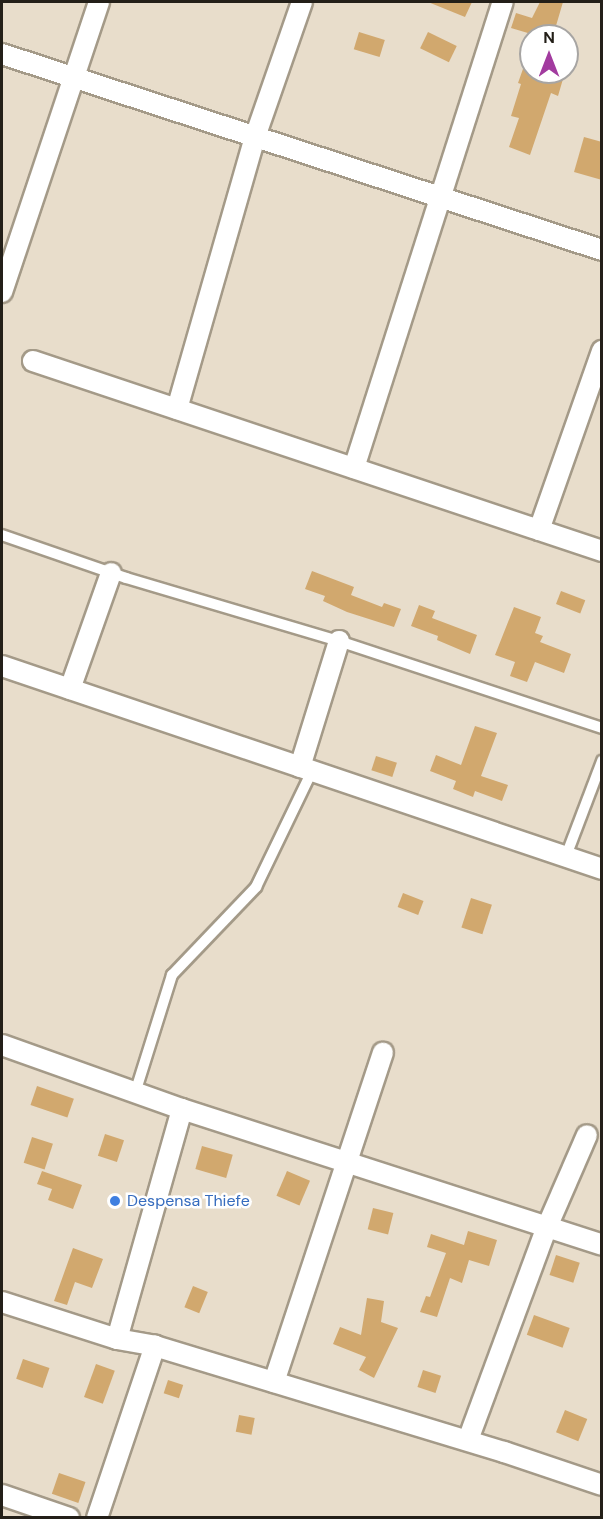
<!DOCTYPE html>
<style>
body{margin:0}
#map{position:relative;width:603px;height:1519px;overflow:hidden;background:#e8ddcb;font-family:"DM Sans",sans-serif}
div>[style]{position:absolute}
.building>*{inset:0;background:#d1a86e;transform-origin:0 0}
.roads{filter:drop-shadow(2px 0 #a49a88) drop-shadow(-2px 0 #a49a88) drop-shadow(0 2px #a49a88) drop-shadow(0 -2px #a49a88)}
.service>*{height:10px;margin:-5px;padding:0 5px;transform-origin:5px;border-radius:5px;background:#fff}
.minor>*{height:20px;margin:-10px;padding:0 10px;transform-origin:10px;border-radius:10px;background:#fff}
.dots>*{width:16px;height:16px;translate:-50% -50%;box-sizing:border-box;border:3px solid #fff;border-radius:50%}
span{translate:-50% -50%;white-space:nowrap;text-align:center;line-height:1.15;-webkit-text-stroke:5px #fff;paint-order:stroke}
.shop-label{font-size:16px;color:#366cbe}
.left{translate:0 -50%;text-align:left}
.frame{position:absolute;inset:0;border:3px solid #231f18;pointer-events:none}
.north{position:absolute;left:519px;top:24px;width:60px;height:60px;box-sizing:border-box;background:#fff;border:2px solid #a7a5a3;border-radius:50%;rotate:0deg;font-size:16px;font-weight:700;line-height:24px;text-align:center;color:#231f18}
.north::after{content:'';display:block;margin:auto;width:21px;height:27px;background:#a23b9f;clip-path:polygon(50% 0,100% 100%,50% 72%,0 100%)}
</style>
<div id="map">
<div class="building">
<div style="clip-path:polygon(428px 2px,472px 2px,465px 17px)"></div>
<div style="clip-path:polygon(540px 2px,563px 2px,553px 36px,538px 36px,511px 28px,516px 13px,532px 18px)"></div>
<div style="left:359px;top:32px;width:27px;height:18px;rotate:17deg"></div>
<div style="left:428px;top:32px;width:32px;height:18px;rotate:26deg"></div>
<div style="clip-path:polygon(524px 66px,531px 69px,531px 72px,540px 72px,563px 79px,558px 96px,551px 93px,530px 155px,509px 147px,519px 118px,511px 116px,521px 84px,518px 83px)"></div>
<div style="clip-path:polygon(584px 137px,602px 142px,602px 180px,574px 172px)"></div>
<div style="clip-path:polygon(312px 571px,354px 587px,351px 595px,382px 607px,384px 603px,401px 609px,394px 627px,347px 612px,323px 601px,325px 596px,305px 589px)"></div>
<div style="left:561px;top:591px;width:26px;height:14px;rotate:21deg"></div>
<div style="clip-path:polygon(419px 605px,435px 611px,432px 618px,477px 635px,470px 654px,437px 640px,438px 636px,411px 626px)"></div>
<div style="clip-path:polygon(514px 607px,541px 617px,535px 633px,543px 636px,540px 642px,571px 654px,564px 673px,535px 662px,527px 682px,510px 676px,515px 662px,495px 655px)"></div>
<div style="clip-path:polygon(475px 726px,497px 733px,481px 776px,508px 785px,502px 801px,475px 791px,473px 797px,453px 789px,456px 781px,430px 771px,436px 755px,461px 765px)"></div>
<div style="left:376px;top:756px;width:22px;height:15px;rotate:18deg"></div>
<div style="left:403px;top:893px;width:22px;height:15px;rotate:21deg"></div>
<div style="left:471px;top:898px;width:22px;height:31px;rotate:18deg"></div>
<div style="left:37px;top:1086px;width:39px;height:20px;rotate:19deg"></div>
<div style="left:105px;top:1134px;width:20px;height:23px;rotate:18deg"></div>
<div style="left:32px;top:1137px;width:22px;height:27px;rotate:18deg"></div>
<div style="left:202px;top:1146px;width:32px;height:24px;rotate:16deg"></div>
<div style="clip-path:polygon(42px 1171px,82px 1185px,73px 1209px,48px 1200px,52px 1189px,37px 1184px)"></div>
<div style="left:287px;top:1171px;width:25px;height:27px;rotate:23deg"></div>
<div style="left:373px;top:1208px;width:21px;height:22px;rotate:14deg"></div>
<div style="clip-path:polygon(468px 1231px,497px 1240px,489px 1266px,469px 1260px,462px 1283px,450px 1278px,437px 1317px,420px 1312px,426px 1296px,430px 1297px,446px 1253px,427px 1247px,431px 1234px,464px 1245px)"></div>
<div style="clip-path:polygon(73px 1248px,103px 1259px,92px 1288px,75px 1282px,67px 1305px,54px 1301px)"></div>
<div style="left:556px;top:1255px;width:25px;height:21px;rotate:18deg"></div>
<div style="left:193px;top:1286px;width:16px;height:23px;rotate:22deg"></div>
<div style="clip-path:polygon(367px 1298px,384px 1301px,381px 1322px,398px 1328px,374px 1378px,359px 1370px,366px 1357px,333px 1344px,340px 1327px,361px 1335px)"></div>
<div style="left:534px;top:1315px;width:38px;height:21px;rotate:20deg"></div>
<div style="left:23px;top:1359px;width:28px;height:21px;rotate:19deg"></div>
<div style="left:96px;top:1364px;width:20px;height:35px;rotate:20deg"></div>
<div style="left:423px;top:1370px;width:19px;height:18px;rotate:18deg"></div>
<div style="left:168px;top:1380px;width:16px;height:14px;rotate:18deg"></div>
<div style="left:565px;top:1410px;width:24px;height:24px;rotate:22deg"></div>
<div style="left:239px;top:1415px;width:16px;height:17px;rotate:11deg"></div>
<div style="left:59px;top:1473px;width:28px;height:22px;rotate:19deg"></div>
</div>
<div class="roads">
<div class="service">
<div style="left:2px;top:535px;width:131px;rotate:19.1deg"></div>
<div style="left:126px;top:578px;width:222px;rotate:16.5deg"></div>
<div style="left:339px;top:641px;width:277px;rotate:18.3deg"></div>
<div style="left:566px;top:856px;width:102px;rotate:-69.2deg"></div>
<div style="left:135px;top:1093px;width:124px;rotate:-72.6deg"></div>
<div style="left:172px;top:975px;width:122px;rotate:-46.3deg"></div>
<div style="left:256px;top:887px;width:129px;rotate:-64.2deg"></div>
</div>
<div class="minor">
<div style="left:2px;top:54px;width:631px;rotate:18.09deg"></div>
<div style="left:2px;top:292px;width:306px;rotate:-71.5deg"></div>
<div style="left:33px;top:361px;width:600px;rotate:18.47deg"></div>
<div style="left:177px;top:409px;width:283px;rotate:-74deg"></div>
<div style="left:255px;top:137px;width:143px;rotate:-70.8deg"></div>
<div style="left:354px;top:468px;width:489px;rotate:-72.3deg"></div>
<div style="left:539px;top:530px;width:190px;rotate:-70.6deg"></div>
<div style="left:2px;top:666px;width:633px;rotate:18.69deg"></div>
<div style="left:70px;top:689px;width:123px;rotate:-70.5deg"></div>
<div style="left:300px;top:767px;width:132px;rotate:-72.8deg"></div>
<div style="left:2px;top:1045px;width:191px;rotate:19.6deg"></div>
<div style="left:182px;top:1109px;width:441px;rotate:17.9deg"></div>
<div style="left:2px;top:1302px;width:121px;rotate:17.8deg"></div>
<div style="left:117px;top:1339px;width:39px;rotate:10deg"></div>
<div style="left:155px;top:1346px;width:365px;rotate:16.9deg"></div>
<div style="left:504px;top:1452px;width:103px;rotate:18.6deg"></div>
<div style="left:117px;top:1339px;width:239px;rotate:-74.2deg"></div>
<div style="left:274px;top:1382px;width:347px;rotate:-71.7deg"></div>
<div style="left:468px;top:1440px;width:227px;rotate:-69.7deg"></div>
<div style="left:547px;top:1227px;width:100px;rotate:-66.5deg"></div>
<div style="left:2px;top:1495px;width:71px;rotate:18.9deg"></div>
<div style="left:97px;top:1518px;width:182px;rotate:-71.4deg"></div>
</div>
</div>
<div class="dots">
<div style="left:115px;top:1201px;background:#3f7fe0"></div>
</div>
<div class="shop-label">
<span class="left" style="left:127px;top:1201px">Despensa Thiefe</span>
</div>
<div class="frame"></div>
<div class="north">N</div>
</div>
